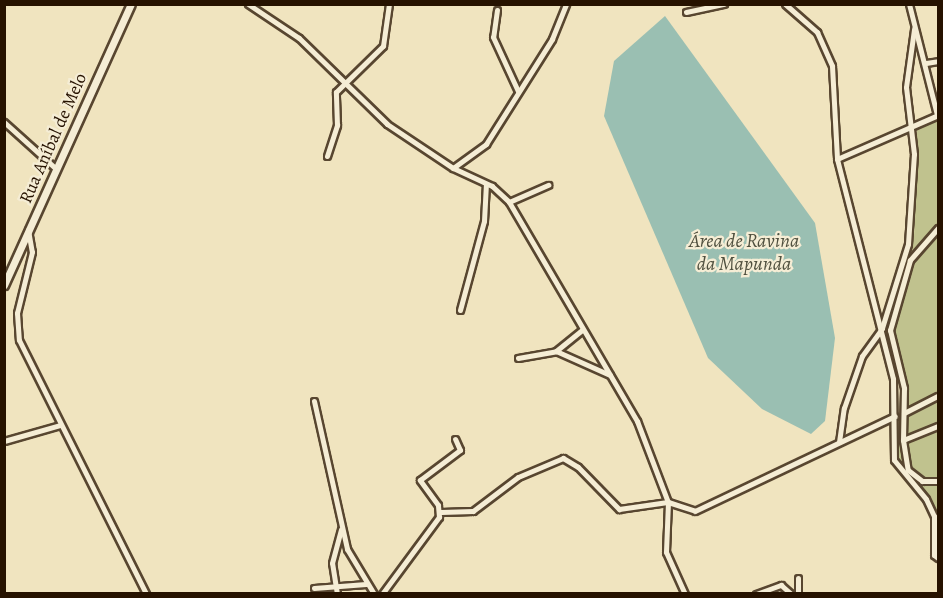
<!DOCTYPE html>
<meta charset="utf-8">
<style>
body{margin:0}
#map{position:relative;width:943px;height:598px;overflow:hidden;background:#f0e4bf;font-family:Alegreya,serif}
div>[style]{position:absolute}
.green>*{inset:0;background:#c0c28e}
.water>*{inset:0;background:#9abfb2}
.roads{filter:drop-shadow(2px 0 #584630) drop-shadow(-2px 0 #584630) drop-shadow(0 2px #584630) drop-shadow(0 -2px #584630)}
.minor>*{height:5px;margin:-2.5px;padding:0 2.5px;transform-origin:2.5px;border-radius:2.5px;background:#f5edd5}
.tertiary>*{height:7px;margin:-3.5px;padding:0 3.5px;transform-origin:3.5px;border-radius:3.5px;background:#f5edd5}
span{translate:-50% -50%;white-space:nowrap;text-align:center;line-height:1.15;-webkit-text-stroke:4.5px #f5edd5;paint-order:stroke}
.street-label{font-size:18px;color:#261200}
.water-label{font-size:20px;color:#4f4f3e;font-style:italic}
.frame{position:absolute;inset:0;border:6px solid #261200;pointer-events:none}
</style>
<div id="map">
<div class="green">
<div style="clip-path:polygon(938px 118px,938px 521px,930px 500px,897px 458px,902px 386px,888px 335px,914px 237px,917px 128px)"></div>
</div>
<div class="water">
<div style="clip-path:polygon(665px 16px,815px 223px,835px 338px,825px 421px,811px 434px,762px 409px,708px 358px,604px 116px,614px 61px)"></div>
</div>
<div class="roads">
<div class="minor">
<div style="left:248px;top:4px;width:61px;rotate:33.7deg"></div>
<div style="left:299px;top:38px;width:123px;rotate:44.3deg"></div>
<div style="left:387px;top:124px;width:79px;rotate:33.7deg"></div>
<div style="left:453px;top:168px;width:43px;rotate:24.8deg"></div>
<div style="left:492px;top:186px;width:23px;rotate:43deg"></div>
<div style="left:509px;top:202px;width:254px;rotate:59.7deg"></div>
<div style="left:637px;top:421px;width:87px;rotate:69.1deg"></div>
<div style="left:668px;top:502px;width:50px;rotate:92.3deg"></div>
<div style="left:666px;top:552px;width:46px;rotate:65.7deg"></div>
<div style="left:785px;top:4px;width:43px;rotate:41.2deg"></div>
<div style="left:817px;top:32px;width:37px;rotate:66deg"></div>
<div style="left:832px;top:66px;width:93px;rotate:86.9deg"></div>
<div style="left:837px;top:159px;width:227px;rotate:75.7deg"></div>
<div style="left:893px;top:379px;width:81px;rotate:89.3deg"></div>
<div style="left:894px;top:460px;width:50px;rotate:50.6deg"></div>
<div style="left:926px;top:499px;width:19px;rotate:65deg"></div>
<div style="left:934px;top:516px;width:39px;rotate:90deg"></div>
<div style="left:934px;top:555px;width:5px;rotate:37deg"></div>
<div style="left:909px;top:4px;width:114px;rotate:75.8deg"></div>
<div style="left:497px;top:10px;width:27px;rotate:98deg"></div>
<div style="left:493px;top:37px;width:60px;rotate:65.2deg"></div>
<div style="left:686px;top:12px;width:39px;rotate:-12deg"></div>
<div style="left:926px;top:63px;width:12px;rotate:-9deg"></div>
<div style="left:4px;top:122px;width:69px;rotate:42deg"></div>
<div style="left:327px;top:156px;width:33px;rotate:-72deg"></div>
<div style="left:337px;top:125px;width:33px;rotate:-92deg"></div>
<div style="left:336px;top:92px;width:66px;rotate:-44.4deg"></div>
<div style="left:383px;top:46px;width:42px;rotate:-81.9deg"></div>
<div style="left:837px;top:159px;width:110px;rotate:-23.5deg"></div>
<div style="left:453px;top:168px;width:41px;rotate:-36deg"></div>
<div style="left:486px;top:144px;width:124px;rotate:-57.8deg"></div>
<div style="left:552px;top:39px;width:38px;rotate:-68deg"></div>
<div style="left:509px;top:202px;width:43px;rotate:-23.6deg"></div>
<div style="left:938px;top:228px;width:43px;rotate:131.2deg"></div>
<div style="left:910px;top:260px;width:73px;rotate:105.9deg"></div>
<div style="left:890px;top:330px;width:60px;rotate:76.4deg"></div>
<div style="left:904px;top:388px;width:52px;rotate:91.1deg"></div>
<div style="left:903px;top:440px;width:38px;rotate:-22deg"></div>
<div style="left:28px;top:230px;width:22px;rotate:80deg"></div>
<div style="left:32px;top:252px;width:63px;rotate:103.8deg"></div>
<div style="left:17px;top:313px;width:27px;rotate:86deg"></div>
<div style="left:19px;top:340px;width:284px;rotate:63.4deg"></div>
<div style="left:460px;top:310px;width:92px;rotate:-74.9deg"></div>
<div style="left:484px;top:221px;width:37px;rotate:-87deg"></div>
<div style="left:556px;top:351px;width:33px;rotate:-39deg"></div>
<div style="left:518px;top:358px;width:39px;rotate:-10deg"></div>
<div style="left:556px;top:351px;width:59px;rotate:24deg"></div>
<div style="left:314px;top:401px;width:152px;rotate:77.4deg"></div>
<div style="left:347px;top:549px;width:52px;rotate:59deg"></div>
<div style="left:904px;top:413px;width:38px;rotate:-27deg"></div>
<div style="left:903px;top:440px;width:30px;rotate:81deg"></div>
<div style="left:908px;top:470px;width:18px;rotate:38deg"></div>
<div style="left:922px;top:481px;width:16px"></div>
<div style="left:4px;top:441px;width:58px;rotate:-15.9deg"></div>
<div style="left:839px;top:442px;width:34px;rotate:-82deg"></div>
<div style="left:844px;top:408px;width:55px;rotate:-70.9deg"></div>
<div style="left:862px;top:356px;width:34px;rotate:-54deg"></div>
<div style="left:882px;top:328px;width:88px;rotate:-72.8deg"></div>
<div style="left:908px;top:244px;width:90px;rotate:-86.2deg"></div>
<div style="left:914px;top:154px;width:67px;rotate:-96.8deg"></div>
<div style="left:906px;top:87px;width:59px;rotate:-82.1deg"></div>
<div style="left:441px;top:512px;width:32px;rotate:-2deg"></div>
<div style="left:473px;top:511px;width:56px;rotate:-37.1deg"></div>
<div style="left:518px;top:477px;width:49px;rotate:-22.9deg"></div>
<div style="left:563px;top:458px;width:17px;rotate:31deg"></div>
<div style="left:578px;top:467px;width:59px;rotate:45.7deg"></div>
<div style="left:619px;top:509px;width:49px;rotate:-8.1deg"></div>
<div style="left:668px;top:502px;width:28px;rotate:18deg"></div>
<div style="left:695px;top:511px;width:221px;rotate:-25.4deg"></div>
<div style="left:798px;top:578px;width:16px;rotate:90deg"></div>
<div style="left:314px;top:588px;width:52px;rotate:-4.4deg"></div>
<div style="left:337px;top:594px;width:31px;rotate:-99deg"></div>
<div style="left:332px;top:563px;width:35px;rotate:-75deg"></div>
<div style="left:382px;top:594px;width:96px;rotate:-53.5deg"></div>
<div style="left:439px;top:517px;width:12px;rotate:-95deg"></div>
<div style="left:438px;top:505px;width:31px;rotate:-126deg"></div>
<div style="left:420px;top:480px;width:50px;rotate:-36.9deg"></div>
<div style="left:460px;top:450px;width:12px;rotate:-114deg"></div>
<div style="left:756px;top:594px;width:27px;rotate:-20deg"></div>
<div style="left:781px;top:585px;width:13px;rotate:42deg"></div>
</div>
<div class="tertiary">
<div style="left:4px;top:285px;width:308px;rotate:-65.7deg"></div>
</div>
</div>
<div class="street-label">
<span style="left:53px;top:138px;rotate:-66deg">Rua Aníbal de Melo</span>
</div>
<div class="water-label">
<span style="left:744px;top:252px">Área de Ravina<br>da Mapunda</span>
</div>
<div class="frame"></div>
</div>
